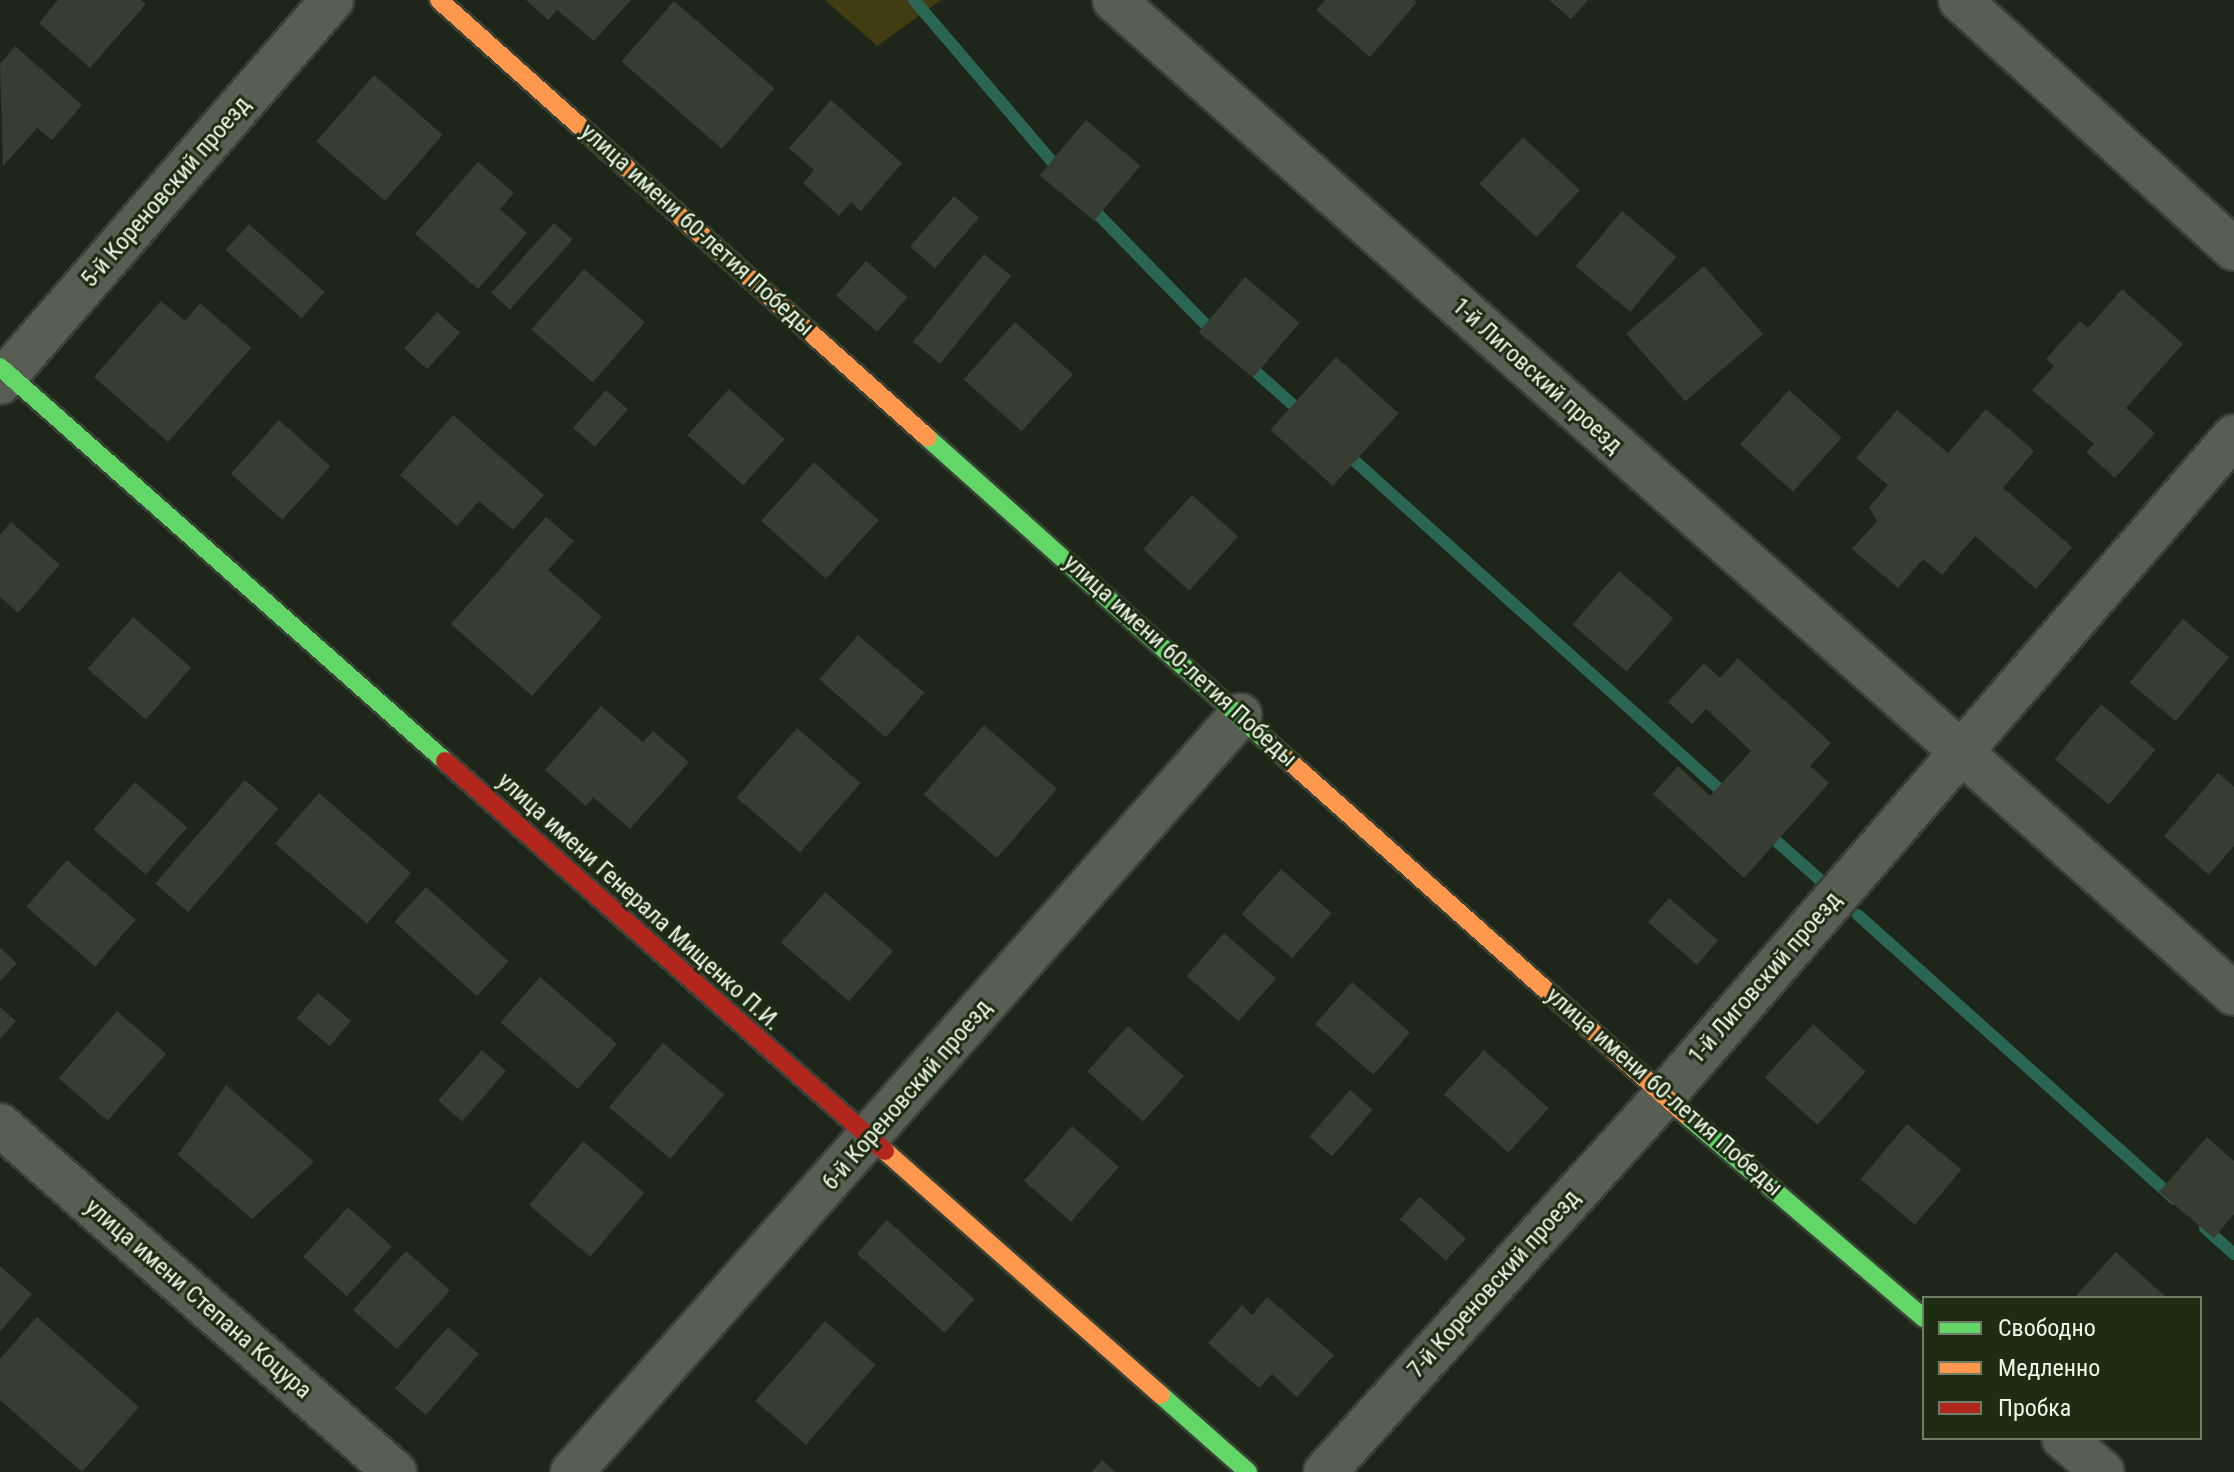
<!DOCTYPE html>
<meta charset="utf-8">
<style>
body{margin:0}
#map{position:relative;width:2234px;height:1472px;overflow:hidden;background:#1e2619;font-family:"Roboto Condensed",sans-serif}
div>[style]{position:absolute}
.green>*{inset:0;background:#423c13}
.stream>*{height:12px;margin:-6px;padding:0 6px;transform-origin:6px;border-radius:6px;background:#2b6654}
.building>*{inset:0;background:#383d31;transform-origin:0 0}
.roads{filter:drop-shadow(2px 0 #394136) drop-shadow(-2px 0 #394136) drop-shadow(0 2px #394136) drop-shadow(0 -2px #394136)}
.street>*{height:42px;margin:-21px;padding:0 21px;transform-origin:21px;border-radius:21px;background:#585e54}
.fast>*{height:18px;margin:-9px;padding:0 9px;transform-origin:9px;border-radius:9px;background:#63d668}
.slow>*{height:18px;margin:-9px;padding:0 9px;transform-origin:9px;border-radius:9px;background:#ff974d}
.jam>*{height:18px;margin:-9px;padding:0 9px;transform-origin:9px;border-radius:9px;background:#b3261e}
span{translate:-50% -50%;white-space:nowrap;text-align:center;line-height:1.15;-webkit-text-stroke:6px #1d2c13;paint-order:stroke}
.street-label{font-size:24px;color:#edf8e8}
.legend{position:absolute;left:1922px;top:1296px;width:280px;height:144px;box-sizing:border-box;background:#1d2c13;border:2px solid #707e68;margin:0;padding:10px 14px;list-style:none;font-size:24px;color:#edf8e8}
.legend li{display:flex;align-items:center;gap:16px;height:40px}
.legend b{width:40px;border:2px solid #707e68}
</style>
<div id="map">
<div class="green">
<div style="clip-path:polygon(825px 0,941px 0,877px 46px)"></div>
</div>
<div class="stream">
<div style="left:914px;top:0;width:225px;rotate:49.5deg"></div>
<div style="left:1087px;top:203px;width:182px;rotate:45.7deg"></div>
<div style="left:1245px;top:362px;width:78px;rotate:41.9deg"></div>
<div style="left:1346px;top:453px;width:514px;rotate:42deg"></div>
<div style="left:1765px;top:831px;width:74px;rotate:41.7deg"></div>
<div style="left:1858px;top:915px;width:425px;rotate:41.9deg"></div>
<div style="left:2205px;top:1228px;width:39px;rotate:42deg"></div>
</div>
<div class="building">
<div style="clip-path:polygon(58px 0,141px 0,146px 4px,90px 68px,39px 23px)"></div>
<div style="clip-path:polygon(526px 0,631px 0,594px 41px,557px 10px,548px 20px)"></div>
<div style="clip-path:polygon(1325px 0,1414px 0,1417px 2px,1370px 57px,1316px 10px)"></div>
<div style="clip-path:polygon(1549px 0,1588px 0,1571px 19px)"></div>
<div style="left:674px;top:1px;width:133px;height:80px;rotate:41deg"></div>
<div style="clip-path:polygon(15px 46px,82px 105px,52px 140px,37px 128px,3px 166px,0 64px)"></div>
<div style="left:374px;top:75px;width:91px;height:88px;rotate:41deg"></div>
<div style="clip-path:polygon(831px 100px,902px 163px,861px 211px,851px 202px,839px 216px,803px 183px,814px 170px,789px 148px)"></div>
<div style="left:1086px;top:120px;width:71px;height:72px;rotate:40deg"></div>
<div style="left:1523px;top:137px;width:78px;height:64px;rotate:43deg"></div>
<div style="clip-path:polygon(478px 162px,514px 193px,500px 209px,527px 233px,478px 289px,415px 234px)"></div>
<div style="left:954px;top:196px;width:33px;height:67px;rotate:41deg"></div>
<div style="left:1622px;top:211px;width:71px;height:72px;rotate:40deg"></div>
<div style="left:554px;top:223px;width:25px;height:94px;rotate:42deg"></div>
<div style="left:249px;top:224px;width:102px;height:35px;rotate:42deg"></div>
<div style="left:984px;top:254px;width:35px;height:113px;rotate:39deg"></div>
<div style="left:866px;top:261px;width:55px;height:46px;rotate:41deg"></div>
<div style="left:1704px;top:266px;width:90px;height:103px;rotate:49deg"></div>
<div style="left:584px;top:269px;width:81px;height:80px;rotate:41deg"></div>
<div style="left:1245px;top:277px;width:71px;height:72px;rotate:40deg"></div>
<div style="clip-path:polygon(2122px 289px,2183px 344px,2126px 408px,2155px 433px,2115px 478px,2086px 452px,2094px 444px,2032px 390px,2054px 366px,2046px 359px,2080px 321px,2088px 328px)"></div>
<div style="clip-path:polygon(161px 301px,185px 321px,200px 303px,251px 348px,168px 442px,94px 377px)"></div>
<div style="left:437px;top:312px;width:31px;height:49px;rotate:42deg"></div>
<div style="left:1015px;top:322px;width:78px;height:77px;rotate:42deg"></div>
<div style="left:1336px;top:357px;width:84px;height:98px;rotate:42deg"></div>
<div style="left:729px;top:389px;width:75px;height:62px;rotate:42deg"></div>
<div style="left:606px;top:390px;width:29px;height:50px;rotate:41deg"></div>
<div style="left:1789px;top:390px;width:71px;height:73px;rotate:42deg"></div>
<div style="clip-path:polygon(1986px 409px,2034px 451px,2003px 488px,2072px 547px,2036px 589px,1975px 536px,1942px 575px,1923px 559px,1898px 588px,1852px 549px,1877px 521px,1869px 507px,1888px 485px,1856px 458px,1897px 410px,1948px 453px)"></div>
<div style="clip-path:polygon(453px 415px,544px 495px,513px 530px,479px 501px,457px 526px,400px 475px)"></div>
<div style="left:279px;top:420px;width:69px;height:72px;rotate:42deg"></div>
<div style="left:814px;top:462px;width:87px;height:79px;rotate:42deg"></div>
<div style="left:1192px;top:495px;width:62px;height:73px;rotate:42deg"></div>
<div style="clip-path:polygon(546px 517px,574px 541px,548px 570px,602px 617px,532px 696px,451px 624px)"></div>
<div style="clip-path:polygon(11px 522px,60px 565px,18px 613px,0 597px,0 535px)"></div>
<div style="left:1619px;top:571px;width:72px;height:71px;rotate:41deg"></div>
<div style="left:133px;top:617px;width:77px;height:69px;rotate:41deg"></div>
<div style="left:2183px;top:619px;width:60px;height:83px;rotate:40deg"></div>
<div style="left:858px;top:635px;width:88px;height:59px;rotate:41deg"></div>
<div style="clip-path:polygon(1738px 658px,1831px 743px,1810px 766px,1829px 783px,1744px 878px,1653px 794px,1678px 766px,1710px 796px,1751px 751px,1706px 709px,1692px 724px,1668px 702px,1704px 663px,1720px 678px)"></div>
<div style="left:2101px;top:704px;width:71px;height:72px;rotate:40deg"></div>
<div style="clip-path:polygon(601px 706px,643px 742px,653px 731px,689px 762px,630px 829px,593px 797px,586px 806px,545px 770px)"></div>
<div style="left:984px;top:725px;width:97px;height:92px;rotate:41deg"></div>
<div style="left:797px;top:728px;width:84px;height:92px;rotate:41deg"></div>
<div style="clip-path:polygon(2218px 773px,2234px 787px,2234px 846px,2209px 875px,2164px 836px)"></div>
<div style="left:245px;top:780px;width:44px;height:137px;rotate:41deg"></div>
<div style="left:135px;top:782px;width:69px;height:63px;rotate:41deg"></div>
<div style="left:319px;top:793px;width:122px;height:67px;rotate:41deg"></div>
<div style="left:67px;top:860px;width:91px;height:62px;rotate:41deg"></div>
<div style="left:1281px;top:869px;width:67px;height:60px;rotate:41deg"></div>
<div style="left:426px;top:887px;width:111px;height:47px;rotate:42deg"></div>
<div style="left:825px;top:892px;width:90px;height:67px;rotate:41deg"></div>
<div style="left:1669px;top:898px;width:65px;height:32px;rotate:41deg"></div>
<div style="left:1224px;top:933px;width:69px;height:57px;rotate:41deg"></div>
<div style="clip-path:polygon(0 948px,17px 963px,0 981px)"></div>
<div style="left:540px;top:977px;width:102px;height:60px;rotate:41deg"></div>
<div style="left:1352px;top:982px;width:77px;height:56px;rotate:41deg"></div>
<div style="left:318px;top:993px;width:43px;height:33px;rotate:40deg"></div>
<div style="clip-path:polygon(0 1007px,16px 1021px,0 1039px)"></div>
<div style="left:117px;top:1011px;width:65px;height:89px;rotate:41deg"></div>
<div style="left:1813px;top:1024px;width:71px;height:72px;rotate:42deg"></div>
<div style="left:1128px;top:1026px;width:75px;height:61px;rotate:42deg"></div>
<div style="left:663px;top:1043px;width:80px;height:84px;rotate:40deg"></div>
<div style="left:482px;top:1050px;width:32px;height:67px;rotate:41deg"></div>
<div style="left:1484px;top:1050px;width:87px;height:60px;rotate:42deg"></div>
<div style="clip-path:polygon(226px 1085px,314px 1162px,252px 1219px,178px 1155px)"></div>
<div style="left:1350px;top:1090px;width:30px;height:62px;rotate:41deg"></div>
<div style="left:1907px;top:1124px;width:71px;height:72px;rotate:40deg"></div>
<div style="left:1072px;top:1126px;width:62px;height:73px;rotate:41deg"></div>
<div style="clip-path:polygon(2207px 1137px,2234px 1161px,2234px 1214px,2214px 1238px,2159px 1192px)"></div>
<div style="left:583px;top:1141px;width:80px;height:84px;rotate:40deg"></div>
<div style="left:1420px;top:1197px;width:62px;height:30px;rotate:42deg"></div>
<div style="left:348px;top:1207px;width:59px;height:67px;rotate:42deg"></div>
<div style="left:887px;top:1220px;width:118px;height:45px;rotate:42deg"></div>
<div style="left:406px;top:1251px;width:59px;height:79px;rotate:42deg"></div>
<div style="clip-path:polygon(2116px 1252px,2167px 1298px,2074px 1298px)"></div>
<div style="clip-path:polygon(0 1266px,32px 1294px,0 1332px)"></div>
<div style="clip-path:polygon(1267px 1297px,1334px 1355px,1297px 1397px,1272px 1374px,1259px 1388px,1208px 1343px,1242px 1305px,1252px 1315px)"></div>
<div style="clip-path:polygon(37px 1317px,139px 1407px,82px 1472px,0 1400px,0 1359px)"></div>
<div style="left:825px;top:1321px;width:67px;height:106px;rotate:41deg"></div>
<div style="left:448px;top:1327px;width:41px;height:81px;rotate:41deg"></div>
<div style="clip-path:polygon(1102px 1460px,1116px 1472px,1092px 1472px)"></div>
</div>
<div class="roads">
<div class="street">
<div style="left:1114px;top:0;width:1497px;rotate:41.59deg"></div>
<div style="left:1960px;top:0;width:370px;rotate:42.3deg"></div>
<div style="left:0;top:383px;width:507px;rotate:-49.08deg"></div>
<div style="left:0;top:1125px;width:526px;rotate:41.3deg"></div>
<div style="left:2063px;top:1438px;width:52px;rotate:40.4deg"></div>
<div style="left:572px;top:1472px;width:1010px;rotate:-48.57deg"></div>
<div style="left:1325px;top:1472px;width:506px;rotate:-47.96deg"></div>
<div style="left:1664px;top:1096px;width:872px;rotate:-49.18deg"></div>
</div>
<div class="fast">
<div style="left:0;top:367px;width:594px;rotate:41.52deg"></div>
<div style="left:928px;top:438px;width:482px;rotate:41.8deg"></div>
<div style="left:1686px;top:1115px;width:313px;rotate:40.5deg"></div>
<div style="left:1161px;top:1395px;width:116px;rotate:41.5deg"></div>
</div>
<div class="slow">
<div style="left:439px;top:0;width:656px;rotate:41.85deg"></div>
<div style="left:1287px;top:759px;width:535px;rotate:41.74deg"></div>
<div style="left:885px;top:1151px;width:368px;rotate:41.5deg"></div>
</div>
<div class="jam">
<div style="left:445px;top:761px;width:588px;rotate:41.55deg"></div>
</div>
</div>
<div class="street-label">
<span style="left:166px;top:192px;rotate:-49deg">5-й Кореновский проезд</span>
<span style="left:697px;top:230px;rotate:42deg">улица имени 60-летия Победы</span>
<span style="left:1537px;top:376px;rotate:42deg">1-й Лиговский проезд</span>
<span style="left:1180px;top:661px;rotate:42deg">улица имени 60-летия Победы</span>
<span style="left:639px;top:902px;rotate:42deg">улица имени Генерала Мищенко П.И.</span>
<span style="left:1765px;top:978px;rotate:-49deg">1-й Лиговский проезд</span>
<span style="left:1664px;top:1092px;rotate:41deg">улица имени 60-летия Победы</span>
<span style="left:907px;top:1095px;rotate:-49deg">6-й Кореновский проезд</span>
<span style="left:1494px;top:1284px;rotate:-48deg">7-й Кореновский проезд</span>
<span style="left:198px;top:1299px;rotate:41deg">улица имени Степана Коцура</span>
</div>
<ul class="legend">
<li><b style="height:10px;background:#63d668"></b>Свободно</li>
<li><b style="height:10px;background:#ff974d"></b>Медленно</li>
<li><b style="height:10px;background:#b3261e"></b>Пробка</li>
</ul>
</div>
